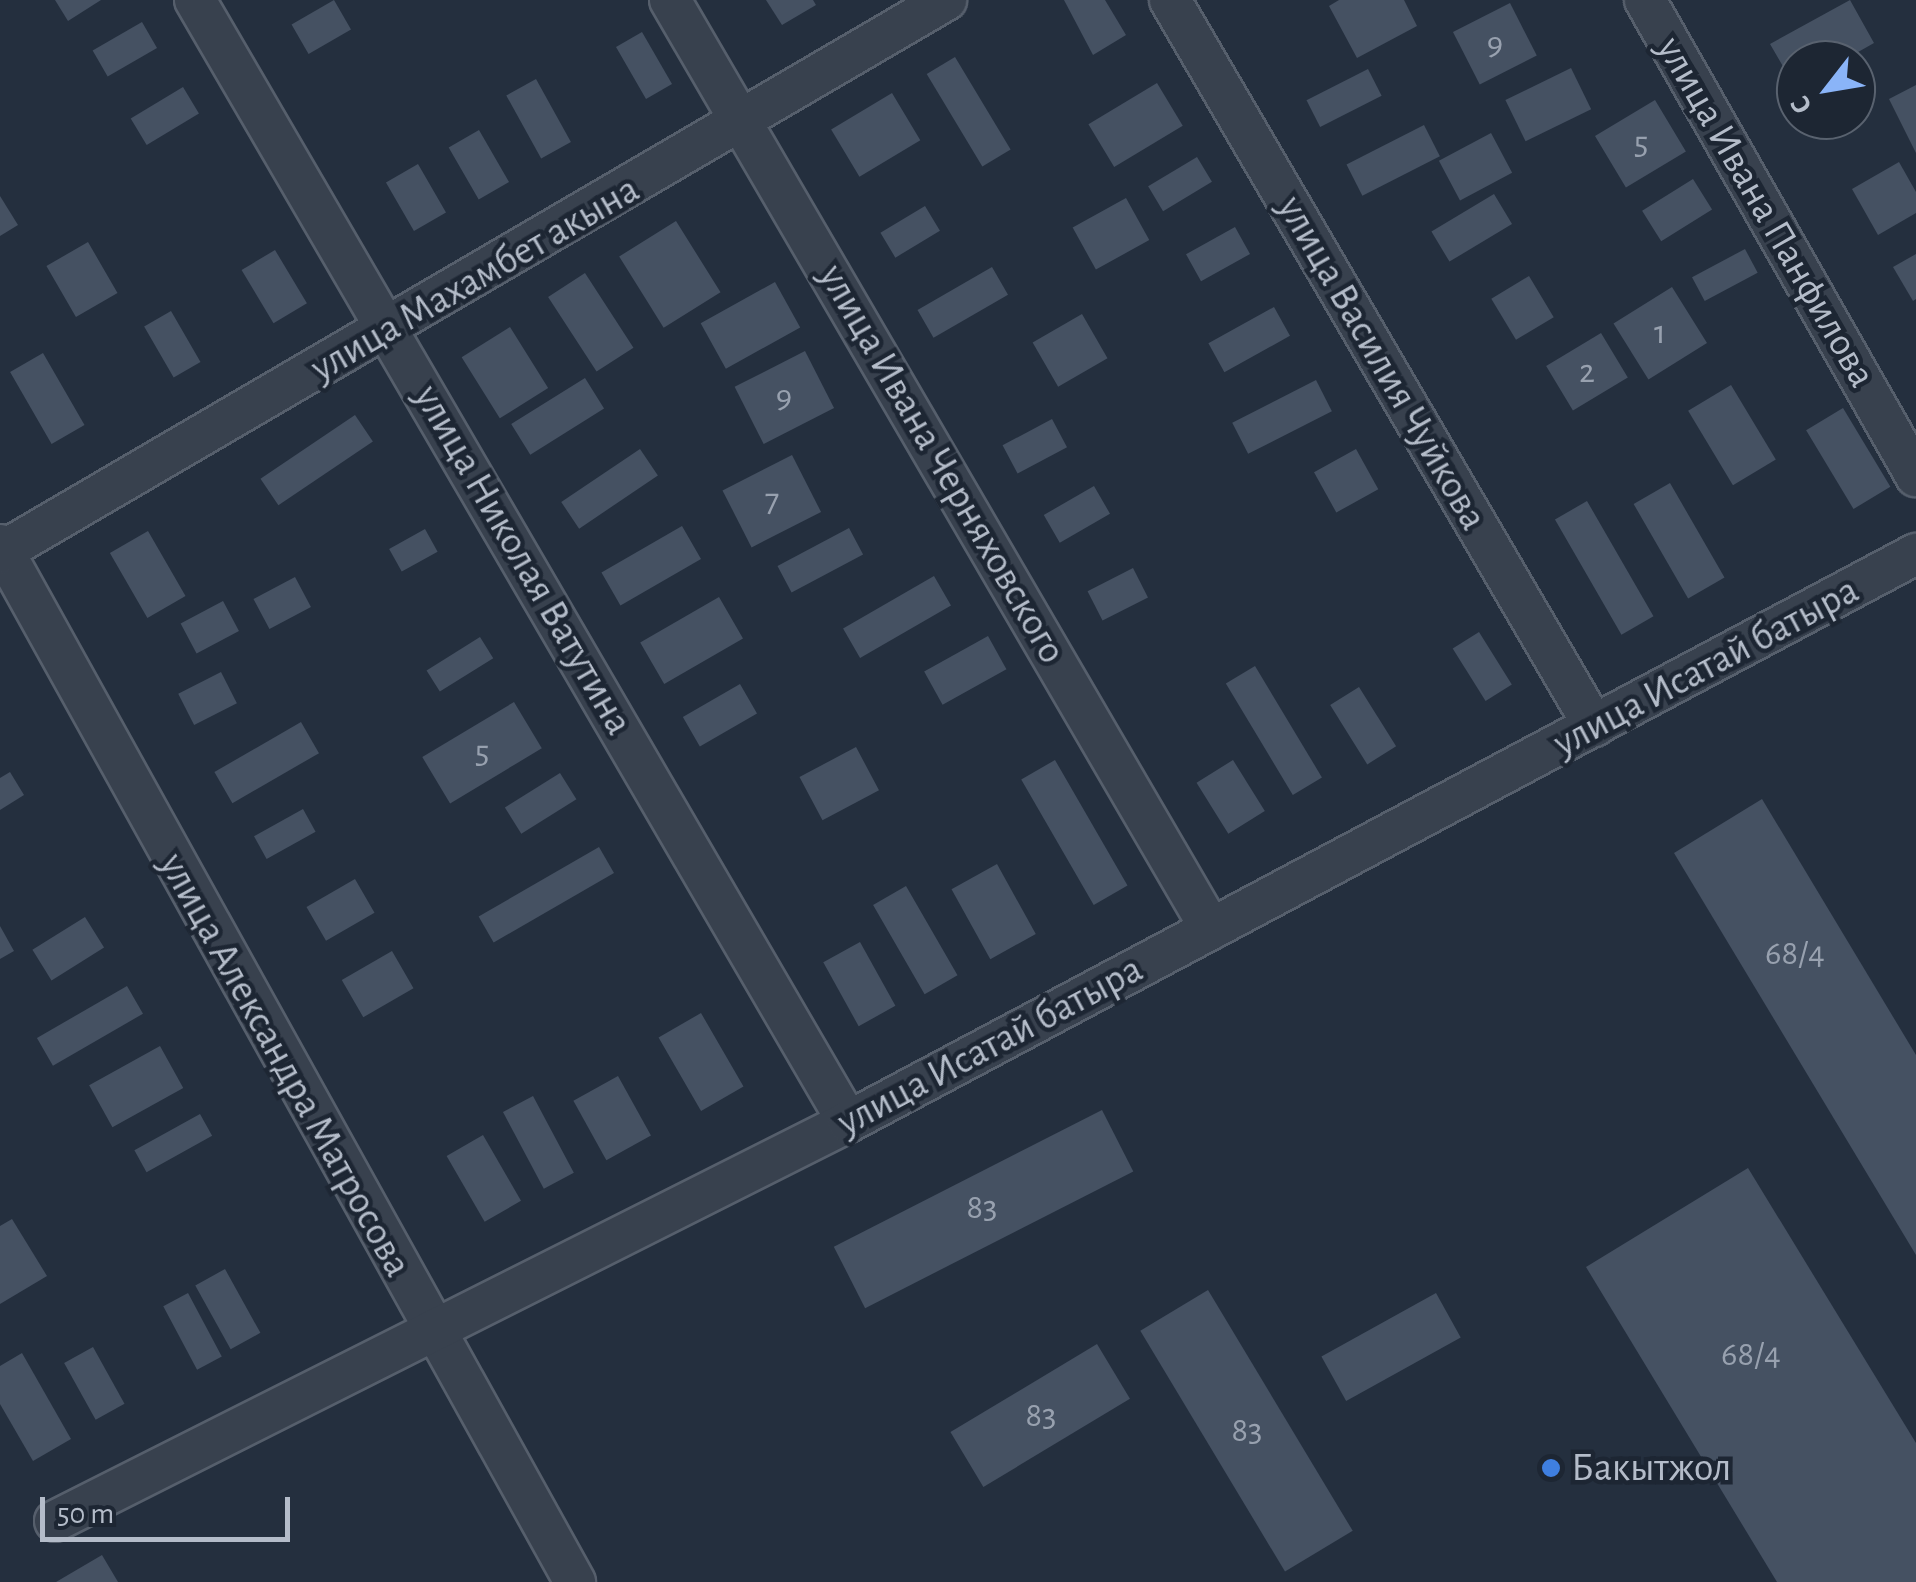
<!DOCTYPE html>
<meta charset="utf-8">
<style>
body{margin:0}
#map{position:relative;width:1916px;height:1582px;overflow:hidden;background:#242f3e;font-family:"Alegreya Sans",sans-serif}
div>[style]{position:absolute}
.building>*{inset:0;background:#455162;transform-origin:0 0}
.roads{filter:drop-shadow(2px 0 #565f6c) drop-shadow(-2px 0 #565f6c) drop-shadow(0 2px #565f6c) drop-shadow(0 -2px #565f6c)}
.minor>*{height:40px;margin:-20px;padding:0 20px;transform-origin:20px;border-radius:20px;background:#38414e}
.dots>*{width:28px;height:28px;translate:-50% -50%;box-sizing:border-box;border:5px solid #1d2633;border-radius:50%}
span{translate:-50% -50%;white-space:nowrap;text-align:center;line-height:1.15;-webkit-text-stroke:9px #1d2633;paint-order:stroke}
.number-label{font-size:35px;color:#98a1af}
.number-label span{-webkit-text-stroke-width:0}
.street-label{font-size:40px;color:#b4bcc9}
.poi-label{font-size:40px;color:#b4bcc9}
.left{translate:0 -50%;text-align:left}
.north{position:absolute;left:1776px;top:40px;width:100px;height:100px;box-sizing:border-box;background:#1d2633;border:2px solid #59626f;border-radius:50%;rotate:239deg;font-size:28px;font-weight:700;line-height:40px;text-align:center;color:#b4bcc9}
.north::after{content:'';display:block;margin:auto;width:35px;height:45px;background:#8ab4f8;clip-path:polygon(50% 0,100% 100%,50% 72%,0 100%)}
.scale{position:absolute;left:40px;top:1497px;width:250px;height:45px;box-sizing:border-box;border:5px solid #b4bcc9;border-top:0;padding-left:12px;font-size:30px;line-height:35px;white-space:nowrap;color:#b4bcc9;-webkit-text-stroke:8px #1d2633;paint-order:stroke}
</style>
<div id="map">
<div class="building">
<div style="clip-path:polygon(55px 0,101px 0,68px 21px)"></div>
<div style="left:334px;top:0;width:34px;height:49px;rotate:60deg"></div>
<div style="clip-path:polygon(766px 0,813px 0,816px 5px,782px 25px)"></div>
<div style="clip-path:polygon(1064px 0,1105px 0,1126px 35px,1093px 55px)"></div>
<div style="clip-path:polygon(1339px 0,1404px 0,1417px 26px,1357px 58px,1329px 6px)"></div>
<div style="clip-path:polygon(1850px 0,1874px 43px,1844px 60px,1796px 60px,1796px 89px,1770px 44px)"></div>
<div style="left:1510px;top:3px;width:59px;height:64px;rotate:63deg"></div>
<div style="left:142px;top:22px;width:30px;height:57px;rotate:60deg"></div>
<div style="left:642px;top:32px;width:60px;height:30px;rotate:60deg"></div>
<div style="left:955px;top:57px;width:108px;height:33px;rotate:59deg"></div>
<div style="left:1571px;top:68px;width:46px;height:73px;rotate:64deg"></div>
<div style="left:1368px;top:69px;width:30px;height:69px;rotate:63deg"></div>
<div style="left:536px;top:79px;width:72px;height:34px;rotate:61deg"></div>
<div style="left:1157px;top:83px;width:50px;height:80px;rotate:59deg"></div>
<div style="clip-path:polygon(1916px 85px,1916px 153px,1889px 99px)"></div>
<div style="left:183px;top:87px;width:31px;height:61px;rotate:59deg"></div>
<div style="left:892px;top:93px;width:55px;height:71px;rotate:59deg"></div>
<div style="left:1655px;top:100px;width:60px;height:70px;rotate:59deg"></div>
<div style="left:1424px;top:125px;width:35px;height:87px;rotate:63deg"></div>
<div style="left:479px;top:130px;width:60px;height:35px;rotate:60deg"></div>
<div style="left:1491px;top:133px;width:45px;height:59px;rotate:62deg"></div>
<div style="left:1197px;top:157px;width:29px;height:57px;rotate:59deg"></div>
<div style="clip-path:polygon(1899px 162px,1916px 192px,1916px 213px,1878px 235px,1852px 189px)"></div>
<div style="left:418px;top:164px;width:56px;height:37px;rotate:60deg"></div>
<div style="left:1693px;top:179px;width:36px;height:60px;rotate:58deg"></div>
<div style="left:1494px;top:194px;width:35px;height:73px;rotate:59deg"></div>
<div style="clip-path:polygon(0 196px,18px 225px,0 236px)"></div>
<div style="left:1126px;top:198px;width:48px;height:61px;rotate:61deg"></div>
<div style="left:925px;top:206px;width:29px;height:52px;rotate:59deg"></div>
<div style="left:676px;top:221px;width:84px;height:67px;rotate:58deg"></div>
<div style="left:1235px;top:227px;width:31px;height:56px;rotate:61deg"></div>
<div style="left:88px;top:242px;width:59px;height:48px;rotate:60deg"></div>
<div style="left:1745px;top:249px;width:27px;height:60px;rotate:62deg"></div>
<div style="left:275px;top:250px;width:62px;height:39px;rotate:59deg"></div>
<div style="clip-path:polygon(1916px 254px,1916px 299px,1913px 301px,1893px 267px)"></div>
<div style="left:992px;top:267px;width:32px;height:86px;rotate:60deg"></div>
<div style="left:585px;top:273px;width:89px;height:44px;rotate:57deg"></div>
<div style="left:1529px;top:276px;width:48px;height:44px;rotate:59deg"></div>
<div style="left:775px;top:282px;width:52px;height:85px;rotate:61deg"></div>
<div style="left:1672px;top:287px;width:66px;height:69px;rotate:58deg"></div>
<div style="left:1274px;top:307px;width:33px;height:75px;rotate:61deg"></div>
<div style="left:171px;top:311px;width:59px;height:31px;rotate:60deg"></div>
<div style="left:1082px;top:314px;width:51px;height:57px;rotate:60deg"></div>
<div style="left:510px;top:327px;width:72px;height:57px;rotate:58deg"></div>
<div style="left:1601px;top:333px;width:52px;height:64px;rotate:59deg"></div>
<div style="left:805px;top:351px;width:64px;height:79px;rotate:63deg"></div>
<div style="left:43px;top:353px;width:83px;height:38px;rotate:60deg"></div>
<div style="left:585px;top:378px;width:36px;height:87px;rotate:58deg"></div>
<div style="left:1316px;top:380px;width:35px;height:94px;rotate:63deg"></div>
<div style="left:1731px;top:385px;width:87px;height:50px;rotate:59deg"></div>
<div style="left:1843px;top:408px;width:92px;height:43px;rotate:59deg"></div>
<div style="left:355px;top:415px;width:32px;height:114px;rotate:56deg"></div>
<div style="left:1052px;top:419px;width:32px;height:56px;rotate:62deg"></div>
<div style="left:640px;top:449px;width:32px;height:95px;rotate:56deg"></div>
<div style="left:1356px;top:449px;width:46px;height:48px;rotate:61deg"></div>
<div style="left:792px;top:455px;width:64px;height:78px;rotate:63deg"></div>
<div style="left:1670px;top:483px;width:109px;height:42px;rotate:60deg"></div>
<div style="left:1094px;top:486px;width:32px;height:58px;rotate:60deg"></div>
<div style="left:1587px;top:501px;width:133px;height:37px;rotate:60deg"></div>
<div style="left:682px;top:526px;width:38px;height:93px;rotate:60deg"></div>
<div style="left:849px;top:528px;width:30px;height:81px;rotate:62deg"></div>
<div style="left:425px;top:529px;width:26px;height:41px;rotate:61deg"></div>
<div style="left:148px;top:531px;width:75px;height:44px;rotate:60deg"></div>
<div style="left:1133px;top:568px;width:33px;height:51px;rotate:63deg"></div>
<div style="left:934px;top:576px;width:34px;height:105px;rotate:60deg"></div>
<div style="left:295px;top:577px;width:34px;height:47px;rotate:62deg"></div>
<div style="left:719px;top:597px;width:48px;height:91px;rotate:60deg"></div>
<div style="left:223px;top:601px;width:34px;height:48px;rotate:62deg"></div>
<div style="left:1479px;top:632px;width:62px;height:31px;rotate:58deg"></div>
<div style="left:988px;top:636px;width:38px;height:73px;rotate:61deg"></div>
<div style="left:480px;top:637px;width:25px;height:63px;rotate:58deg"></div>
<div style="left:1255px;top:666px;width:130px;height:34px;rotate:59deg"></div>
<div style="left:221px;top:672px;width:35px;height:48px;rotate:63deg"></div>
<div style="left:740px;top:684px;width:34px;height:66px;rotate:60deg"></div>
<div style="left:1359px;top:687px;width:70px;height:34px;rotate:58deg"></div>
<div style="left:514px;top:702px;width:54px;height:107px;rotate:59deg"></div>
<div style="left:301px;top:722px;width:36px;height:100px;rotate:60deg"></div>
<div style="left:856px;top:747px;width:49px;height:64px;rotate:62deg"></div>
<div style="left:1055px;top:760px;width:145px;height:39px;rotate:60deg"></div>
<div style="left:1233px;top:760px;width:60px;height:43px;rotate:58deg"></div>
<div style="clip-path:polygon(10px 772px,24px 795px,0 810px,0 778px)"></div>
<div style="left:560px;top:773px;width:31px;height:65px;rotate:58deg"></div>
<div style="clip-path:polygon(1762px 799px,1916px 1055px,1916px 1255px,1674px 853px)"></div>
<div style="left:303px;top:809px;width:26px;height:56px;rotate:61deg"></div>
<div style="left:599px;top:847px;width:30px;height:139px;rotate:60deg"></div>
<div style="left:997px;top:864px;width:80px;height:52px;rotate:61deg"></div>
<div style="left:355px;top:879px;width:39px;height:56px;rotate:60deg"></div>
<div style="left:906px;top:886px;width:103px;height:38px;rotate:60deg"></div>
<div style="left:85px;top:917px;width:36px;height:62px;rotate:58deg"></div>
<div style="clip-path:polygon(0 926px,14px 951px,0 959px)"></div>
<div style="left:860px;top:942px;width:73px;height:42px;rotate:61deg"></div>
<div style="left:392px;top:951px;width:43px;height:58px;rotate:60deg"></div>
<div style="left:127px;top:986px;width:32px;height:104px;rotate:60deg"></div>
<div style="left:701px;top:1013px;width:85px;height:49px;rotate:60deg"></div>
<div style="left:160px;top:1046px;width:48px;height:81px;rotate:61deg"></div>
<div style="left:618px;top:1076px;width:68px;height:51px;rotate:61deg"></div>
<div style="left:533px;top:1096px;width:87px;height:34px;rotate:62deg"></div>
<div style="left:1102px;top:1110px;width:69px;height:301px;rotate:63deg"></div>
<div style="left:200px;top:1114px;width:25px;height:75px;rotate:61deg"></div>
<div style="left:483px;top:1135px;width:76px;height:42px;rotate:60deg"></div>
<div style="clip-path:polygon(1748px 1168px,1916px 1443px,1916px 1582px,1777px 1582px,1586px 1267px)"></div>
<div style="clip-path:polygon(12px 1219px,47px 1276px,0 1304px,0 1226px)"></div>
<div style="left:225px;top:1269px;width:73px;height:34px;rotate:61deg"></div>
<div style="left:1208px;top:1290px;width:281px;height:79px;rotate:59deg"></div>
<div style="left:188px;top:1293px;width:72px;height:28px;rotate:62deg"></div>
<div style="left:1436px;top:1293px;width:51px;height:131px;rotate:61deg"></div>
<div style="left:1097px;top:1344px;width:64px;height:171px;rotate:59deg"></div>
<div style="left:93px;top:1347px;width:65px;height:33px;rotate:61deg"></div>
<div style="clip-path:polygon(22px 1353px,71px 1439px,33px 1461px,0 1404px,0 1366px)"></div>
<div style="clip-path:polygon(102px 1555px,118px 1582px,56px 1582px)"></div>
</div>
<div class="roads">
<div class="minor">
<div style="left:195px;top:0;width:1298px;rotate:59.8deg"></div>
<div style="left:670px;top:0;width:1075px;rotate:59.79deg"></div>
<div style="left:1170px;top:0;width:841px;rotate:59.71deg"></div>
<div style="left:1645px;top:0;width:548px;rotate:60.35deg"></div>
<div style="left:0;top:545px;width:1186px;rotate:60.99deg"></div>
<div style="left:0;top:553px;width:1096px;rotate:-30.31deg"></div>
<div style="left:55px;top:1521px;width:888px;rotate:-26.71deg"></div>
<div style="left:848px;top:1122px;width:1210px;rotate:-28.01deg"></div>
</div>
</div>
<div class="dots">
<div style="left:1551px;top:1468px;background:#3f7fe0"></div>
</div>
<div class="number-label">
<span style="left:1495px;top:44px">9</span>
<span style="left:1641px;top:144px">5</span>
<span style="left:1660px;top:333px">1</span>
<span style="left:1587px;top:372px">2</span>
<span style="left:784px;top:397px">9</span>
<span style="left:772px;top:501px">7</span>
<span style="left:482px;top:753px">5</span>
<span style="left:1795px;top:954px">68/4</span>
<span style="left:982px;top:1208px">83</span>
<span style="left:1751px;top:1355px">68/4</span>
<span style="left:1041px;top:1416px">83</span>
<span style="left:1247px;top:1431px">83</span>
</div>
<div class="street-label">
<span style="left:1766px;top:212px;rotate:60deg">улица Ивана Панфилова</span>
<span style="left:475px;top:279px;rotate:-30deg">улица Махамбет акына</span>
<span style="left:1382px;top:363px;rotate:60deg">улица Василия Чуйкова</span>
<span style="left:942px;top:464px;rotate:60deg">улица Ивана Черняховского</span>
<span style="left:523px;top:560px;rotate:60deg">улица Николая Ватутина</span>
<span style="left:1706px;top:667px;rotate:-28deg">улица Исатай батыра</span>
<span style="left:990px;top:1046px;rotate:-28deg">улица Исатай батыра</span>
<span style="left:285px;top:1065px;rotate:61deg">улица Александра Матросова</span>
</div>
<div class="poi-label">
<span class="left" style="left:1571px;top:1468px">Бакытжол</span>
</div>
<div class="north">С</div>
<div class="scale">50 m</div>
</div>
